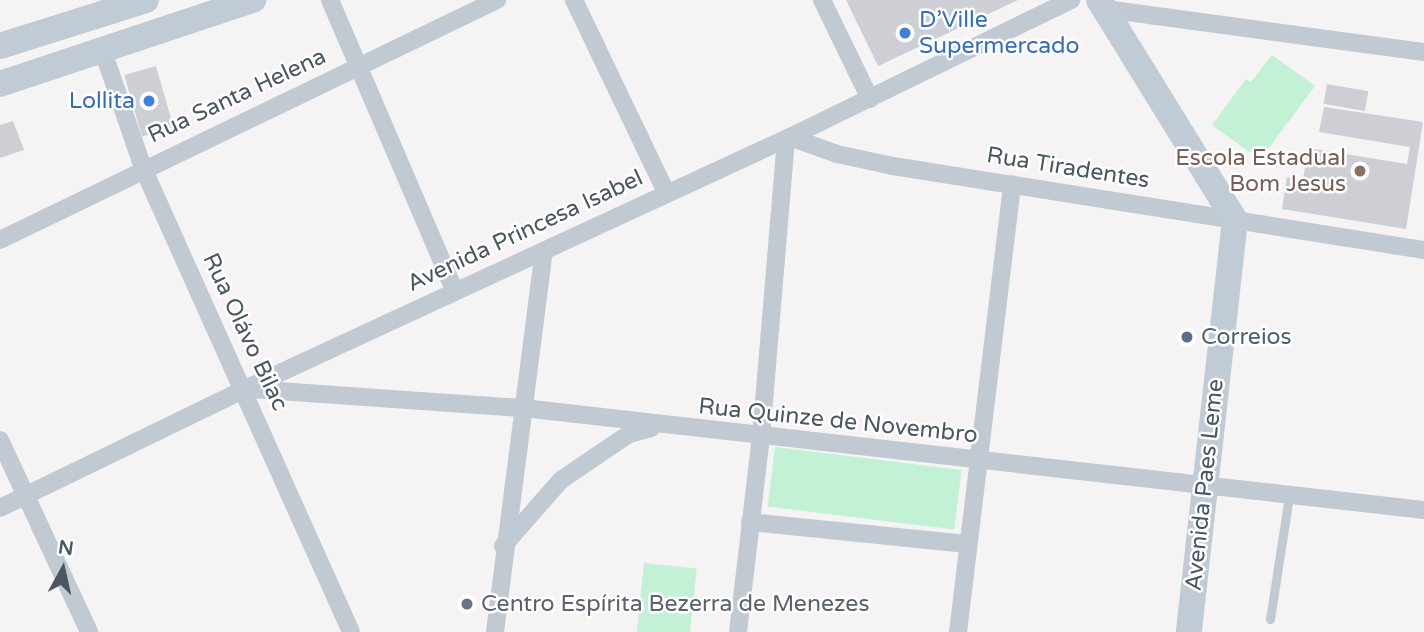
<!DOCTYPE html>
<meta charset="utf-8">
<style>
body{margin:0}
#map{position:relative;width:1424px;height:632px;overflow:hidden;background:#f5f3f3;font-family:"Varela Round",sans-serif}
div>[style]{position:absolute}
.green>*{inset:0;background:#c3f1d5;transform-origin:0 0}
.building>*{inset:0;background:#cdcfd5;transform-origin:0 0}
.lane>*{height:9px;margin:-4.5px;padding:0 4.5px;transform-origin:4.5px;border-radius:4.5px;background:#c1cad2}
.street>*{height:18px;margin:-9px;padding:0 9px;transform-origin:9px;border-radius:9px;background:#c1cad2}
.secondary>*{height:26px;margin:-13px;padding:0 13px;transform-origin:13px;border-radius:13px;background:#c1cbd6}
.dots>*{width:19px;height:19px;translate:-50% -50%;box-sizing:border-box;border:4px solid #fff;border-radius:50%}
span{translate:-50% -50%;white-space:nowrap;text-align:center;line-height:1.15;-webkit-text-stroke:5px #fff;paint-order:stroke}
.shop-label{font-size:23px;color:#366cbe}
.left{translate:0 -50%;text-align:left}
.right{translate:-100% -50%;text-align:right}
.street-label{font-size:23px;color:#4a5661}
.education-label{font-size:23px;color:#785e54}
.service-label{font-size:23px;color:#4e5e75}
.worship-label{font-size:23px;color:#5b616d}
.north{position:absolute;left:28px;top:534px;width:70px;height:70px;-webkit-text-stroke:5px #fff;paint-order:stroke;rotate:8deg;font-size:19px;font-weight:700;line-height:28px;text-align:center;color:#4a5661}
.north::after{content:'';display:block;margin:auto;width:24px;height:32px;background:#4a5661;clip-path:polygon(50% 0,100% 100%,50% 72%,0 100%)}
</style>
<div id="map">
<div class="green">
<div style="clip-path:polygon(1272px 55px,1315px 86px,1260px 160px,1212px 125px,1246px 79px,1251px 82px)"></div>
<div style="left:775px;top:447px;width:188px;height:60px;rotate:7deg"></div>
<div style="left:644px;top:563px;width:53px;height:69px;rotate:6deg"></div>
</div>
<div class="building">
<div style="clip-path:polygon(846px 0,1018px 0,878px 66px)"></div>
<div style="left:156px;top:66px;width:64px;height:33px;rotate:74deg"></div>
<div style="left:1327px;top:84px;width:42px;height:20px;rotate:10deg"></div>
<div style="clip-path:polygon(1324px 107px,1423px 122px,1406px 229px,1282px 209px,1287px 177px,1303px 180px,1308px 148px,1407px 164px,1410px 147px,1319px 132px)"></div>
<div style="clip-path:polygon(13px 121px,24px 150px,0 158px,0 125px)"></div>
</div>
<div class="lane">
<div style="left:1270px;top:619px;width:124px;rotate:-81.2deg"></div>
</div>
<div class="street">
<div style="left:330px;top:0;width:317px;rotate:66.8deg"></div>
<div style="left:574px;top:0;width:213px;rotate:64.4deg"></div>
<div style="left:822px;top:0;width:110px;rotate:64.1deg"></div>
<div style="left:1105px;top:9px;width:322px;rotate:7.7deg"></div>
<div style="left:103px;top:51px;width:124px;rotate:71.1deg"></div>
<div style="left:143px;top:168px;width:508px;rotate:65.85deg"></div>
<div style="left:790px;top:137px;width:50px;rotate:19.9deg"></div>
<div style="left:837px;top:154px;width:57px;rotate:12.1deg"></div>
<div style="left:893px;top:166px;width:538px;rotate:8.99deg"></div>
<div style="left:0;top:240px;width:552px;rotate:-25.78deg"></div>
<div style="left:249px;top:389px;width:275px;rotate:4deg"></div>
<div style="left:523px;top:408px;width:907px;rotate:6.46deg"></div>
<div style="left:0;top:440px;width:212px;rotate:65.1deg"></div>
<div style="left:0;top:508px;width:272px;rotate:-25.9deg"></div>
<div style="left:245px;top:389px;width:600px;rotate:-24.82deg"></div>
<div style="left:790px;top:137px;width:313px;rotate:-26deg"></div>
<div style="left:750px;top:522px;width:218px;rotate:5.8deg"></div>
<div style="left:503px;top:546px;width:88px;rotate:-48.7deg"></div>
<div style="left:561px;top:480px;width:82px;rotate:-34.1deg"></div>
<div style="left:629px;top:434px;width:23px;rotate:-15deg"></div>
<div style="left:495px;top:632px;width:383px;rotate:-82.7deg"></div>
<div style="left:738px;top:632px;width:196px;rotate:-83.3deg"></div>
<div style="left:761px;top:437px;width:299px;rotate:-85.2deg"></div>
<div style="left:958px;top:632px;width:451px;rotate:-83.1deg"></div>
</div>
<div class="secondary">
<div style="left:1099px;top:0;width:259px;rotate:58.3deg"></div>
<div style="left:1235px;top:220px;width:415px;rotate:96.4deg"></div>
<div style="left:0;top:46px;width:153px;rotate:-17.5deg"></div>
<div style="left:0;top:84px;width:267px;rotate:-18.4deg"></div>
</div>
<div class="dots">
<div style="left:905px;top:33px;background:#3f7fe0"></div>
<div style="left:149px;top:101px;background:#3f7fe0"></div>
<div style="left:1360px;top:171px;background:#8d6e63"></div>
<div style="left:1187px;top:337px;background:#5c6f8a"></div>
<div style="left:467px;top:604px;background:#6b7280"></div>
</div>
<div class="shop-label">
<span class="left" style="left:919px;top:33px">D’Ville<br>Supermercado</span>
<span class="right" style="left:135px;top:101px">Lollita</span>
</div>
<div class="street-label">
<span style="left:237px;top:96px;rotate:-25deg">Rua Santa Helena</span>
<span style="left:1068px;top:168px;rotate:9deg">Rua Tiradentes</span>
<span style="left:525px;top:231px;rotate:-25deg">Avenida Princesa Isabel</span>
<span style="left:245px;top:332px;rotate:65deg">Rua Olávo Bilac</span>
<span style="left:838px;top:421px;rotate:6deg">Rua Quinze de Novembro</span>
<span style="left:1205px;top:485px;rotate:-84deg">Avenida Paes Leme</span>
</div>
<div class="education-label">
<span class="right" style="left:1346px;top:171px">Escola Estadual<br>Bom Jesus</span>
</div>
<div class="service-label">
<span class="left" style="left:1201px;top:337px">Correios</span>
</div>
<div class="worship-label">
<span class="left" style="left:481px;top:604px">Centro Espírita Bezerra de Menezes</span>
</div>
<div class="north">N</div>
</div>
